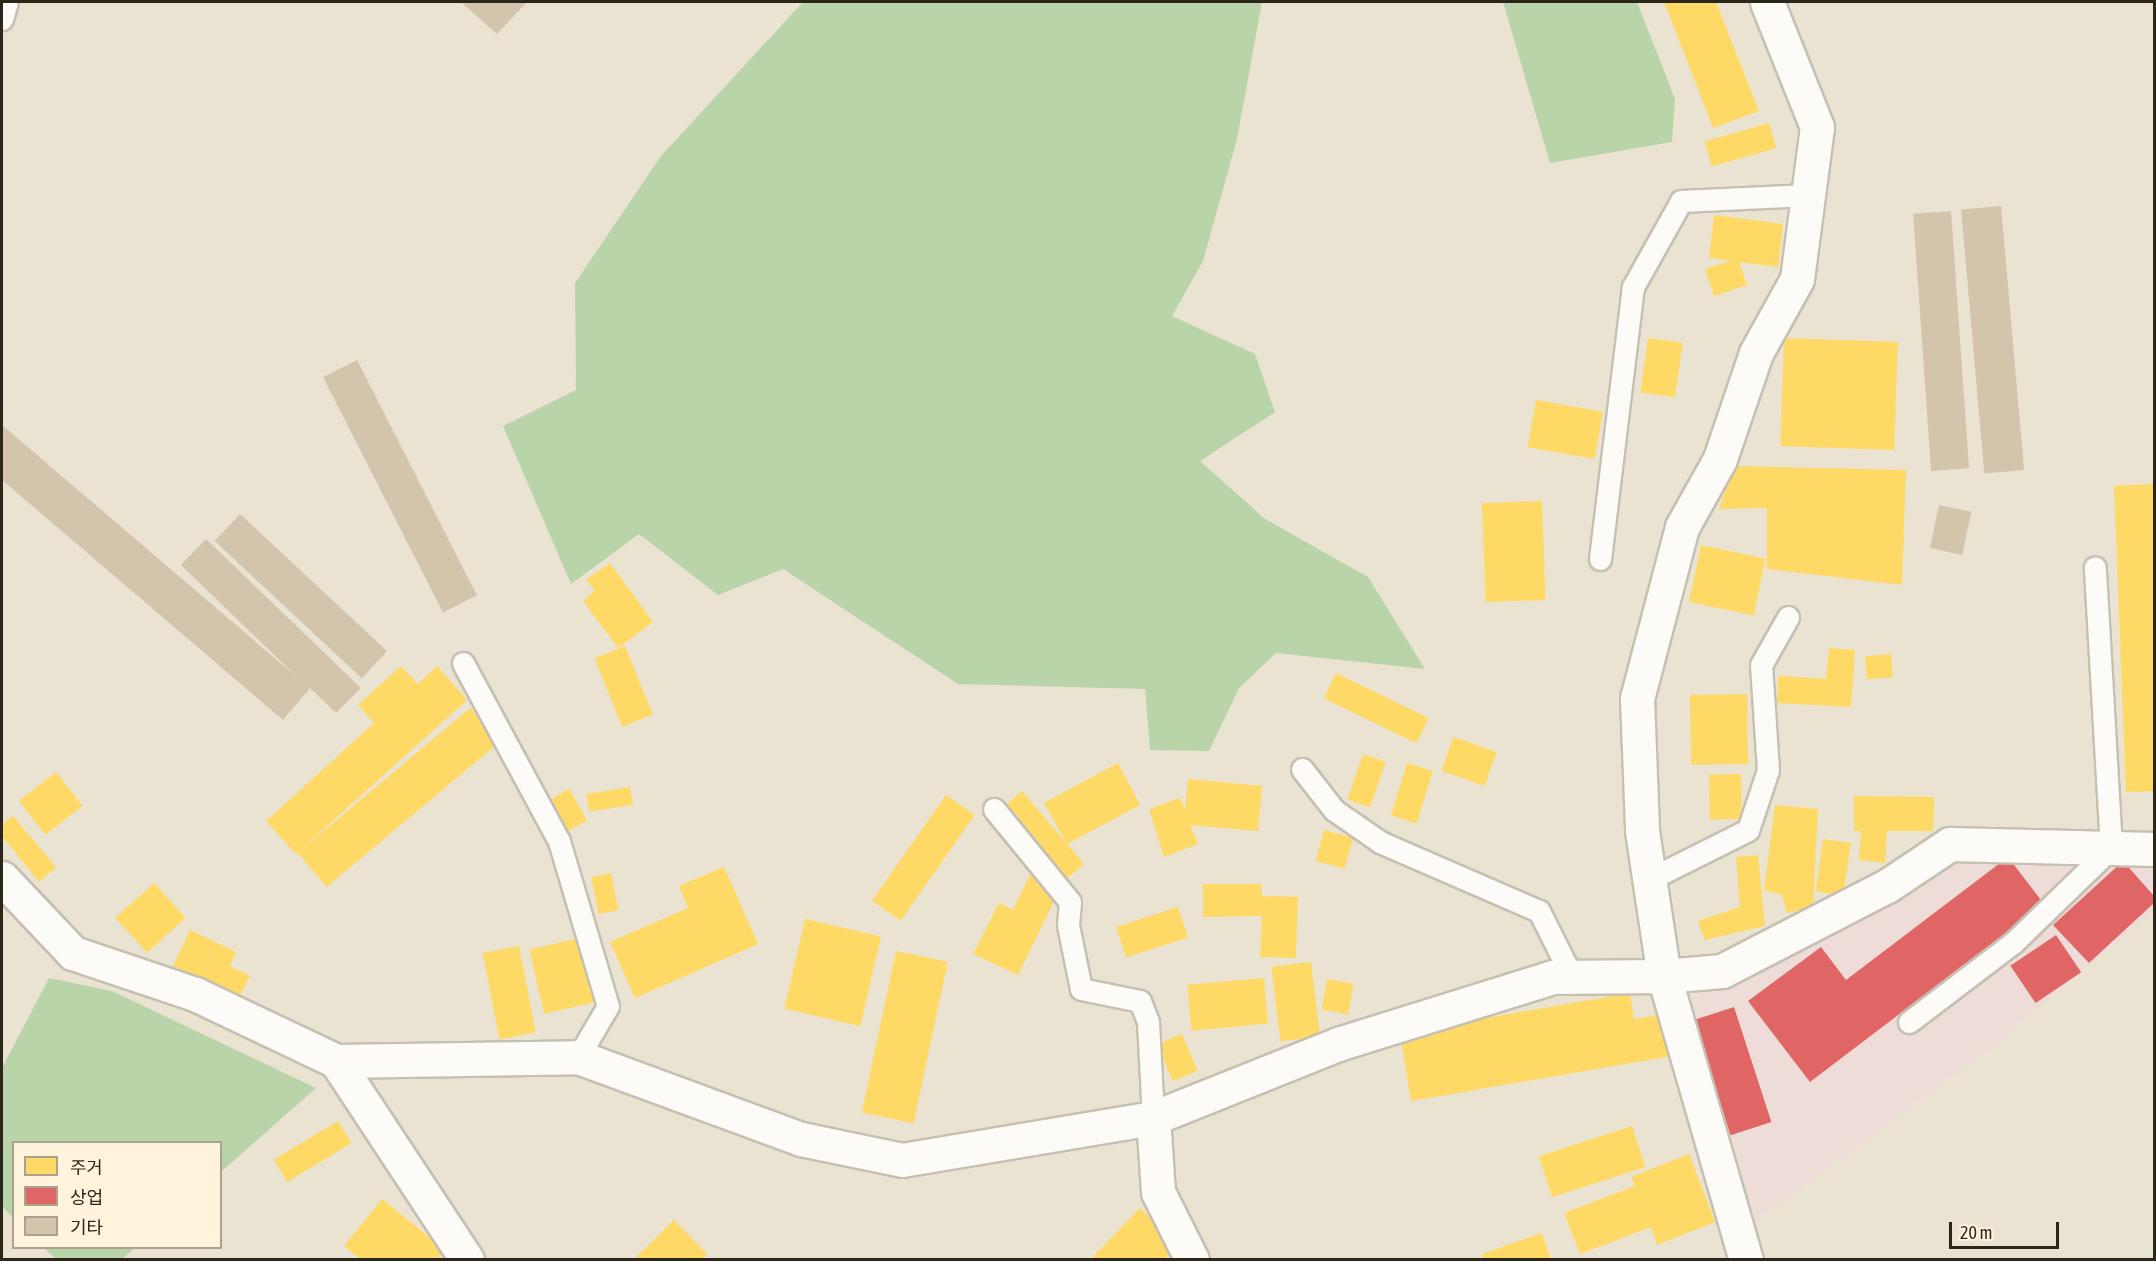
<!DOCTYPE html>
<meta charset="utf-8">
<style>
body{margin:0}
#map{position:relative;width:2156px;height:1261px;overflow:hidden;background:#eae3d2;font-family:"Asap Condensed","Noto Sans KR",sans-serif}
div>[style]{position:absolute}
.commercial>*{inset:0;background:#eddcd8}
.green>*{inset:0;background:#bad4a9}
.homes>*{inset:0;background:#ffd966;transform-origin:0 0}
.shops>*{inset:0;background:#e06666;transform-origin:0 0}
.building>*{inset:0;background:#d3c4ac;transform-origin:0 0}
.roads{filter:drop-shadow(2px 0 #c5c0b2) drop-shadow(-2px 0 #c5c0b2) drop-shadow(0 2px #c5c0b2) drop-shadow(0 -2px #c5c0b2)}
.service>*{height:21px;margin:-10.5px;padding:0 10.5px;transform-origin:10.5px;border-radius:10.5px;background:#fcfbf8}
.minor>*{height:33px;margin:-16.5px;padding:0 16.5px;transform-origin:16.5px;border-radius:16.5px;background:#fcfbf8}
span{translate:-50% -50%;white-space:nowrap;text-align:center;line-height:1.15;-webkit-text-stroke:6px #fff4db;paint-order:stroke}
.frame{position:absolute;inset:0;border:3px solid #2b261a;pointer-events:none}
.legend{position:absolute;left:12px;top:1141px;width:210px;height:108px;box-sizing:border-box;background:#fff4db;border:2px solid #aaa28e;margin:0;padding:8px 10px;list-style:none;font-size:18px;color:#2b261a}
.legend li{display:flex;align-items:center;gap:12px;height:30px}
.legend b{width:30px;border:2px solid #aaa28e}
.scale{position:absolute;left:1949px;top:1222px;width:110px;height:27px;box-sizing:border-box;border:3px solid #2b261a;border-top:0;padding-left:8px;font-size:18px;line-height:21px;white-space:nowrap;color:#2b261a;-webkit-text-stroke:4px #fff4db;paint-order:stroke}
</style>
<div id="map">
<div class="commercial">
<div style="clip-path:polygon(1959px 857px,2154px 867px,2154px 911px,1991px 1047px,1750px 1225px,1688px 1000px)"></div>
</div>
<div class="green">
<div style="clip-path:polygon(803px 2px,1262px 2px,1237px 139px,1203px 261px,1172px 316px,1255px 354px,1275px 412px,1200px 461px,1265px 519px,1368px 577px,1425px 669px,1276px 653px,1239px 688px,1209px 751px,1150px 750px,1145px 689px,958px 684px,783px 569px,718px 595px,639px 534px,571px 584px,503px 426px,576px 390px,575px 283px,661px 156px)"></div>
<div style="clip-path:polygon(1503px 2px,1637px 2px,1675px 99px,1672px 142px,1550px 163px)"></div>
<div style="clip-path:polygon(49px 978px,112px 991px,316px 1088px,221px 1172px,220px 1142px,14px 1142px,13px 1218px,2px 1206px,2px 1068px)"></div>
<div style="clip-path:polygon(44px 1248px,135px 1248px,121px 1260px,56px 1259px)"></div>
</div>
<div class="homes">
<div style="clip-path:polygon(1664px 2px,1716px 2px,1759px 111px,1713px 128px)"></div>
<div style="left:1769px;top:123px;width:26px;height:67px;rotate:74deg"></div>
<div style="clip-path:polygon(1714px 215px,1783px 224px,1778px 267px,1739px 262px,1747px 285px,1714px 296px,1705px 269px,1730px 261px,1709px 258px)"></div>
<div style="left:1648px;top:338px;width:35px;height:55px;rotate:8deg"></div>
<div style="left:1784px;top:338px;width:114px;height:108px;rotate:2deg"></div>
<div style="left:1536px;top:400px;width:68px;height:48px;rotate:10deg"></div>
<div style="clip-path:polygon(1734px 466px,1906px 470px,1902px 585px,1767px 569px,1767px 508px,1719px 509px)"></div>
<div style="clip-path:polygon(2154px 484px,2154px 791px,2126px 792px,2114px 486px)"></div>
<div style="left:1542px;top:501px;width:99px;height:60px;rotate:88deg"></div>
<div style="left:1701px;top:545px;width:66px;height:58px;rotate:12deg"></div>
<div style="clip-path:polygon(610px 563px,653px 622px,618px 648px,583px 601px,595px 591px,586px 580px)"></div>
<div style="left:625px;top:646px;width:74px;height:33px;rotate:68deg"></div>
<div style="clip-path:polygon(1829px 648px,1855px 650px,1851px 707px,1777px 703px,1778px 676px,1826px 679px)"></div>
<div style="left:1891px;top:654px;width:23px;height:26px;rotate:85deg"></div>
<div style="clip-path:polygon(401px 666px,418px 684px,437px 666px,467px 700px,296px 854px,266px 821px,374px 723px,358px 705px)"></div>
<div style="left:1336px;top:673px;width:103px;height:28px;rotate:26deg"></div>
<div style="left:1747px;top:694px;width:70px;height:57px;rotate:89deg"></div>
<div style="left:470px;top:708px;width:45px;height:225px;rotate:50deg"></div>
<div style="left:1453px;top:737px;width:46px;height:36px;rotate:19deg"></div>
<div style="left:1363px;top:754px;width:24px;height:48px;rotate:19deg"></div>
<div style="clip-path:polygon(1118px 763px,1140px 805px,1067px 844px,1084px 864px,1063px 882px,1001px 809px,1022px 791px,1067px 844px,1044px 803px)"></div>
<div style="left:1407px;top:763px;width:27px;height:55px;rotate:17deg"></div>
<div style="left:56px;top:772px;width:43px;height:47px;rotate:52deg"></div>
<div style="left:1741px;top:774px;width:45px;height:32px;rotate:89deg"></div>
<div style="clip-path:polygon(1188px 779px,1262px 786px,1258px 831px,1190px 825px,1198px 844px,1164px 857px,1149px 809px,1180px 798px,1185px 810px)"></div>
<div style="left:630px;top:787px;width:18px;height:44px;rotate:81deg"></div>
<div style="left:569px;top:789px;width:36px;height:23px;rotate:60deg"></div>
<div style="left:946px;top:795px;width:35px;height:129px;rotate:35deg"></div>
<div style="clip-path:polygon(1854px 796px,1934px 797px,1933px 831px,1887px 831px,1885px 863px,1859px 860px,1861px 831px,1854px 831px)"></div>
<div style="clip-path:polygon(1775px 805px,1818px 809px,1813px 907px,1787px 913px,1782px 895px,1764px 890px)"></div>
<div style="clip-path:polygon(13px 816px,56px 867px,39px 882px,2px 836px,2px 825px)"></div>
<div style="left:1324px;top:830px;width:30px;height:32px;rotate:15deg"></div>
<div style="left:1823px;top:839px;width:28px;height:53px;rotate:8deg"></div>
<div style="clip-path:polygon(1758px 855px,1765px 926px,1705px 940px,1698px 921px,1740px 907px,1736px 857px)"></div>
<div style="clip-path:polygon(724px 867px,758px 944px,635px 998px,610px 942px,688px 908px,679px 886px)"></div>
<div style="left:611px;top:873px;width:38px;height:20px;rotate:79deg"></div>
<div style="clip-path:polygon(1030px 875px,1060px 889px,1018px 975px,973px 954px,999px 903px,1013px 910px)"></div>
<div style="left:154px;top:883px;width:47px;height:52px;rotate:48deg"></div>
<div style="clip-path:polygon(1203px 884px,1261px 884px,1262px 896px,1298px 897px,1296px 958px,1260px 957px,1262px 916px,1203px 917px)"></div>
<div style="left:1178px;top:907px;width:32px;height:65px;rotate:72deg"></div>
<div style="left:805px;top:919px;width:78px;height:92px;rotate:13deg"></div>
<div style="clip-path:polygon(190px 930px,236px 952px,230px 966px,250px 976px,239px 998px,173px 966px)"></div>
<div style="left:579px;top:938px;width:66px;height:51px;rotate:77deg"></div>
<div style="left:519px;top:946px;width:88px;height:37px;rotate:79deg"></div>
<div style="left:896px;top:951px;width:53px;height:165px;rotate:12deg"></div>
<div style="left:1311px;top:962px;width:75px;height:40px;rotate:83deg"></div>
<div style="left:1264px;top:978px;width:46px;height:77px;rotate:85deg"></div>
<div style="left:1327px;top:979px;width:27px;height:31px;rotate:10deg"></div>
<div style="clip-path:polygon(1630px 993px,1634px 1019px,1664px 1014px,1672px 1056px,1411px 1101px,1400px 1033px)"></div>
<div style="left:1182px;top:1034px;width:40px;height:27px;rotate:67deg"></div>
<div style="left:338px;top:1121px;width:26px;height:75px;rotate:59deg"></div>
<div style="left:1632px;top:1126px;width:43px;height:98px;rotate:72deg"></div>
<div style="clip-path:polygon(1689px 1154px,1715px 1222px,1657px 1245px,1651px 1227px,1580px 1254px,1564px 1213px,1635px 1186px,1631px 1177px)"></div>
<div style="clip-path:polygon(382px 1199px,445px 1250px,437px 1260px,361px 1260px,344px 1246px)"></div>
<div style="clip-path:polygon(1140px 1208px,1178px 1244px,1164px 1260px,1090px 1260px)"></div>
<div style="clip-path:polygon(674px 1220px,707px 1254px,701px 1260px,633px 1260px)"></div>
<div style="clip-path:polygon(1542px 1233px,1551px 1260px,1484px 1260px,1482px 1254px)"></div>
</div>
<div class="shops">
<div style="clip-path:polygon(2008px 857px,2044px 904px,1810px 1082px,1748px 1001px,1821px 947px,1846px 980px)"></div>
<div style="clip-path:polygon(2123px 861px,2154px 896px,2154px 903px,2089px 963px,2053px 925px)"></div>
<div style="left:2056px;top:935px;width:45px;height:55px;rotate:56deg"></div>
<div style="left:1734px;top:1007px;width:121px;height:43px;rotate:72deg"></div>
</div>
<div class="building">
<div style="clip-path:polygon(461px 2px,525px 2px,526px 3px,497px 34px)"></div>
<div style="left:2001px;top:206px;width:265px;height:40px;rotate:85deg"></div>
<div style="left:1951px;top:211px;width:258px;height:38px;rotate:86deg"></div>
<div style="left:357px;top:360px;width:264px;height:38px;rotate:63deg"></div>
<div style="clip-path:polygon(2px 425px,298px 678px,181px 565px,206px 539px,361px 688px,336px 713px,310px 688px,283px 720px,2px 480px)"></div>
<div style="left:1939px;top:505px;width:33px;height:44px;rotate:12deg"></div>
<div style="left:240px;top:514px;width:201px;height:37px;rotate:43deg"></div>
</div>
<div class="roads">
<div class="service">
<div style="left:2px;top:19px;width:18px;rotate:-74deg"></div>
<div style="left:1600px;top:559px;width:274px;rotate:-83.1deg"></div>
<div style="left:1633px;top:287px;width:98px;rotate:-60.8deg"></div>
<div style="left:1681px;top:201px;width:127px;rotate:-2.7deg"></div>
<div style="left:463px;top:663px;width:202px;rotate:61.7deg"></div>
<div style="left:559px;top:841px;width:172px;rotate:73.5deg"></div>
<div style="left:608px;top:1006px;width:59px;rotate:120.5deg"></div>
<div style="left:1302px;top:769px;width:52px;rotate:52deg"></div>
<div style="left:1334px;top:810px;width:56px;rotate:34.8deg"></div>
<div style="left:1380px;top:842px;width:173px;rotate:23.5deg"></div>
<div style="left:1539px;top:911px;width:74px;rotate:63.4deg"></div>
<div style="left:994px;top:809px;width:120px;rotate:50.7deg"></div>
<div style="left:1070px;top:902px;width:23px;rotate:95deg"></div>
<div style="left:1068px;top:925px;width:65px;rotate:78.5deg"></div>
<div style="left:1081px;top:989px;width:60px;rotate:11.5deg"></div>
<div style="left:1140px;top:1001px;width:22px;rotate:69deg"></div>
<div style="left:1148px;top:1022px;width:96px;rotate:87deg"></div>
<div style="left:1650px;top:879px;width:110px;rotate:-26.6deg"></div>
<div style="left:1748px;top:830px;width:63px;rotate:-71.6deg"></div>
<div style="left:1768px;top:770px;width:105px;rotate:-93.8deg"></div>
<div style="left:1761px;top:665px;width:55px;rotate:-60.6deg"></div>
<div style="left:1909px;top:1022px;width:132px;rotate:-37.3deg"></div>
<div style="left:2014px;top:942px;width:135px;rotate:-44.1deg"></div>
<div style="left:2111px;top:848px;width:281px;rotate:-93.3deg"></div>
</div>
<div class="minor">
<div style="left:1767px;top:2px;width:135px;rotate:68.2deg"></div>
<div style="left:1817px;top:127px;width:153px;rotate:97.5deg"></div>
<div style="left:1797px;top:279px;width:85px;rotate:119deg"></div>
<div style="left:1756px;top:353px;width:112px;rotate:108.8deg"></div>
<div style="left:1720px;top:459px;width:78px;rotate:119.2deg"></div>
<div style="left:1682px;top:527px;width:177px;rotate:104.7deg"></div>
<div style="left:1637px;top:698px;width:133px;rotate:87.8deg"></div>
<div style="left:1642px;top:831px;width:147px;rotate:81.4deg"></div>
<div style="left:1664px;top:976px;width:58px;rotate:-4.9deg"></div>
<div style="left:1722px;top:971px;width:186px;rotate:-27.3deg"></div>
<div style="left:1887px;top:886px;width:76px;rotate:-33.7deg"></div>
<div style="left:1950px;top:844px;width:204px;rotate:1.4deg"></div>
<div style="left:2px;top:878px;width:103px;rotate:46.6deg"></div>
<div style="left:73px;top:953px;width:129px;rotate:18.6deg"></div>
<div style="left:195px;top:994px;width:156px;rotate:25.4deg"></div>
<div style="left:336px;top:1061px;width:242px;rotate:-0.9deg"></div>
<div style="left:578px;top:1057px;width:238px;rotate:20.2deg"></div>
<div style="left:801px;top:1139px;width:103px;rotate:11.7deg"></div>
<div style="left:902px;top:1160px;width:254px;rotate:-9.5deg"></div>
<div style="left:1153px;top:1118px;width:199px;rotate:-21.8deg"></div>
<div style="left:1338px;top:1044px;width:225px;rotate:-17.3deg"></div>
<div style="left:1553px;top:977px;width:111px;rotate:-0.5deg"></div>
<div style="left:1664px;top:976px;width:296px;rotate:73.9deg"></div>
<div style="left:336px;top:1061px;width:238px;rotate:56.6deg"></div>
<div style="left:1153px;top:1118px;width:74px;rotate:86.1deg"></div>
<div style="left:1158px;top:1192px;width:76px;rotate:63.4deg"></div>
</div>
</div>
<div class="frame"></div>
<ul class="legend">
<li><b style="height:16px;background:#ffd966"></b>주거</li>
<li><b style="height:16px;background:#e06666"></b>상업</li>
<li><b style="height:16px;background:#d3c4ac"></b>기타</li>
</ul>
<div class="scale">20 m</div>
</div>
